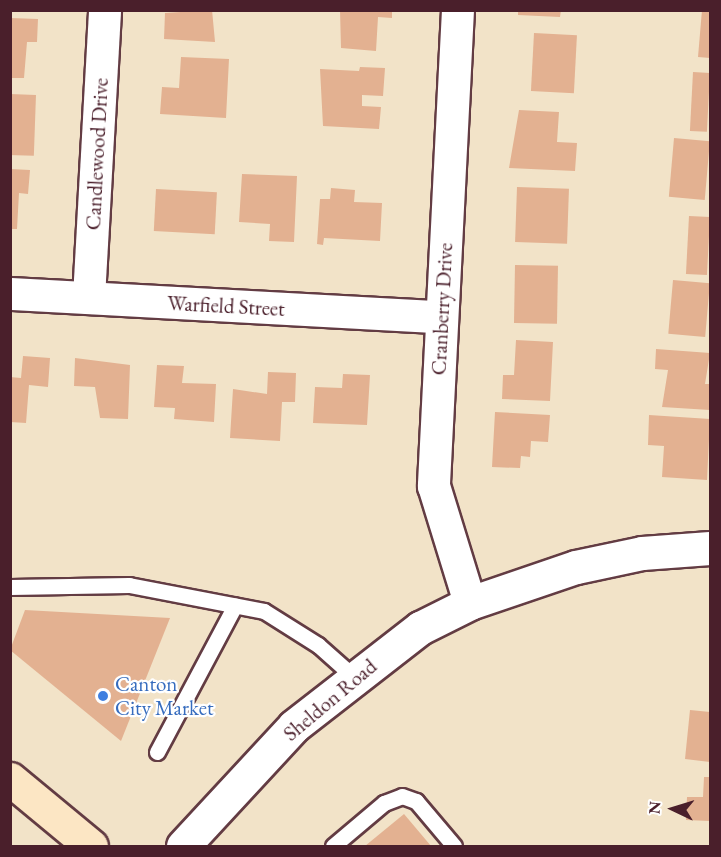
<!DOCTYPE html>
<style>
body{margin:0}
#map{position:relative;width:721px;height:857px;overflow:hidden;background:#f2e3c8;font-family:"EB Garamond",serif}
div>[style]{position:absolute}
.building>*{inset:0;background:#e3b191;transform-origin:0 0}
.roads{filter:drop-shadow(2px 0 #633c43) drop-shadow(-2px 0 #633c43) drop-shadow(0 2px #633c43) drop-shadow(0 -2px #633c43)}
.service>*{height:15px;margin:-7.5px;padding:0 7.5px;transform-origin:7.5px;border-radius:7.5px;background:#fff}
.minor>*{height:32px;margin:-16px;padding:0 16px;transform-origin:16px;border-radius:16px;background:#fff}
.tertiary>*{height:33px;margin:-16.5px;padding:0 16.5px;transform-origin:16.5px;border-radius:16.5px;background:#fff}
.secondary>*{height:33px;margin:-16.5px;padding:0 16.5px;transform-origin:16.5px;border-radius:16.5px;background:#fce6c4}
.dots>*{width:16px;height:16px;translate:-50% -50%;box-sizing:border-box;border:3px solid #fff;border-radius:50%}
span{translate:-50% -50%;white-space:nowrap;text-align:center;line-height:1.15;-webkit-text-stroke:4.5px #fff;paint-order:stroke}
.street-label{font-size:21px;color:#4a1f2b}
.shop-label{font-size:21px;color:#366cbe}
.left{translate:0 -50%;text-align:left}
.frame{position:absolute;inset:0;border:12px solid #4a1f2b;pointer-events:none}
.north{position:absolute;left:643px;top:779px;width:60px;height:60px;-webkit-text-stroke:4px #fff;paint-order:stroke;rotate:274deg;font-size:16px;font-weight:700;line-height:24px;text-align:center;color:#4a1f2b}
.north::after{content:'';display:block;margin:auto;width:21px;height:27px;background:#4a1f2b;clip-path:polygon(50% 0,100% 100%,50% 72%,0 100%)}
</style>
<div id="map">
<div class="building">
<div style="clip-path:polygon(212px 10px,215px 42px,164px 39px,165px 13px)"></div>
<div style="clip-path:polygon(340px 10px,392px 10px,392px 18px,378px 17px,376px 51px,341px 48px)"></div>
<div style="clip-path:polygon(518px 10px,561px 10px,560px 17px,518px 15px)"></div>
<div style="clip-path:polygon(702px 10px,710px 10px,710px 58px,698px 57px)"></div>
<div style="clip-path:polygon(10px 18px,38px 19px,37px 42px,27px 42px,24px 78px,10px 78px)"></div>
<div style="left:534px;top:33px;width:43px;height:58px;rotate:3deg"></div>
<div style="clip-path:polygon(181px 57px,229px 59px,226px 118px,160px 114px,162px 87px,179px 88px)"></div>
<div style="clip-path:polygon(360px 67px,385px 68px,383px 96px,362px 95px,362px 106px,381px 107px,379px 129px,323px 126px,320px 69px,359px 71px)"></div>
<div style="left:693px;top:72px;width:17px;height:59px;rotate:3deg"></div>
<div style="left:10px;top:94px;width:26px;height:61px;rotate:2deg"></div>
<div style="clip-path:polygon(519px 110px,559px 112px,557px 142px,577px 143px,575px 171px,509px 168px)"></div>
<div style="left:674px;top:138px;width:36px;height:59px;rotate:5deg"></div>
<div style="clip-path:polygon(10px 169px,30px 170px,28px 194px,19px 193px,17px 229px,10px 229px)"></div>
<div style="clip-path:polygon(242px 174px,297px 176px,294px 242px,269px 241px,270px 224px,239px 222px)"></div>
<div style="left:517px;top:187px;width:52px;height:55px;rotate:2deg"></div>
<div style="clip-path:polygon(331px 188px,355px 190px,354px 202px,382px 203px,380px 241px,324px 238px,323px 245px,317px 244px,320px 199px,330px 199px)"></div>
<div style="left:156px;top:189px;width:61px;height:42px;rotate:3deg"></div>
<div style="left:689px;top:216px;width:21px;height:58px;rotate:3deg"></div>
<div style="left:515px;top:265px;width:43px;height:58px;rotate:1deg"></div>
<div style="left:673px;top:280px;width:37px;height:54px;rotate:5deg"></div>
<div style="clip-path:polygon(516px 340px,553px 342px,550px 401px,502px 399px,503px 375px,514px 375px)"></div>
<div style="clip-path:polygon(656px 349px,710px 353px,705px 384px,710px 384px,710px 410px,662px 407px,668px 370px,655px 369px)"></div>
<div style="clip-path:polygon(23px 356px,50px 358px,48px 387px,29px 385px,26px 423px,10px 422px,10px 377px,21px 378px)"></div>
<div style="clip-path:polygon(75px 358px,130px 365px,128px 419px,100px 418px,95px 387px,74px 386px)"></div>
<div style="clip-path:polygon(157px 365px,184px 366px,182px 383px,216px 384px,214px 422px,174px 419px,175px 408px,154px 407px)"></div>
<div style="clip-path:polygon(268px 372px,296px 373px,295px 402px,282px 402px,280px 441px,230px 438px,233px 389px,267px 394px)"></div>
<div style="clip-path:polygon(343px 374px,370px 375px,367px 425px,313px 423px,315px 387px,342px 388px)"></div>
<div style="clip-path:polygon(495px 412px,550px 415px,548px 442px,531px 441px,530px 457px,521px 456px,520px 468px,492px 467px)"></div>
<div style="clip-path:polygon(649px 415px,710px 419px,707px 480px,662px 477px,664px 446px,648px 445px)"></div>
<div style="clip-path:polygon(25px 610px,170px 618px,121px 741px,10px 650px)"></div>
<div style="clip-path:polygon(690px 710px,710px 712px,710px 762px,685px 759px)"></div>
<div style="clip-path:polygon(704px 777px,710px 777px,710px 821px,686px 820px,687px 797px,703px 797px)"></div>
<div style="clip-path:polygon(404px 814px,431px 846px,365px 846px)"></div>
</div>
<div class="roads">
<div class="service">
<div style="left:10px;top:587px;width:119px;rotate:-1deg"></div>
<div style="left:129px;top:585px;width:137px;rotate:10.9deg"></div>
<div style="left:264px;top:611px;width:64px;rotate:32.2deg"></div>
<div style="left:318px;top:645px;width:48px;rotate:41.6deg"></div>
<div style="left:157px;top:752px;width:166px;rotate:-62deg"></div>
<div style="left:333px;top:846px;width:67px;rotate:-40.1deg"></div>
<div style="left:384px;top:803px;width:19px;rotate:-21deg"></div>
<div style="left:402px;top:796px;width:15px;rotate:20deg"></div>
<div style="left:416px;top:801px;width:59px;rotate:49.8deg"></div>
</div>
<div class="minor">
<div style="left:458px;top:10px;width:477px;rotate:92.9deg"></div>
<div style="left:434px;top:486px;width:122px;rotate:72.9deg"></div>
<div style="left:10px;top:294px;width:432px;rotate:3.1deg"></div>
<div style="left:89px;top:298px;width:288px;rotate:-86.8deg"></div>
</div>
<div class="tertiary">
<div style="left:183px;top:846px;width:163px;rotate:-47.2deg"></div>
<div style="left:294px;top:726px;width:160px;rotate:-37.9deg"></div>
<div style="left:420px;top:628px;width:56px;rotate:-26.6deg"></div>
<div style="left:470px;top:603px;width:112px;rotate:-18.8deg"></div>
<div style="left:576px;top:567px;width:67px;rotate:-12deg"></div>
<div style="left:642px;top:553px;width:68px;rotate:-4.2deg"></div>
</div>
<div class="secondary">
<div style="left:10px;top:779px;width:105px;rotate:39.6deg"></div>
</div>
</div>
<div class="dots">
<div style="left:103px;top:696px;background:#3f7fe0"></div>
</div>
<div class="street-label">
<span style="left:97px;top:154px;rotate:-87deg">Candlewood Drive</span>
<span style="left:226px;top:306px;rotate:3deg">Warfield Street</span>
<span style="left:442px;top:309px;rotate:-87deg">Cranberry Drive</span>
<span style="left:330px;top:700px;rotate:-40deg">Sheldon Road</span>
</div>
<div class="shop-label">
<span class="left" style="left:115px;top:696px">Canton<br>City Market</span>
</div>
<div class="frame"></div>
<div class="north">N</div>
</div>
